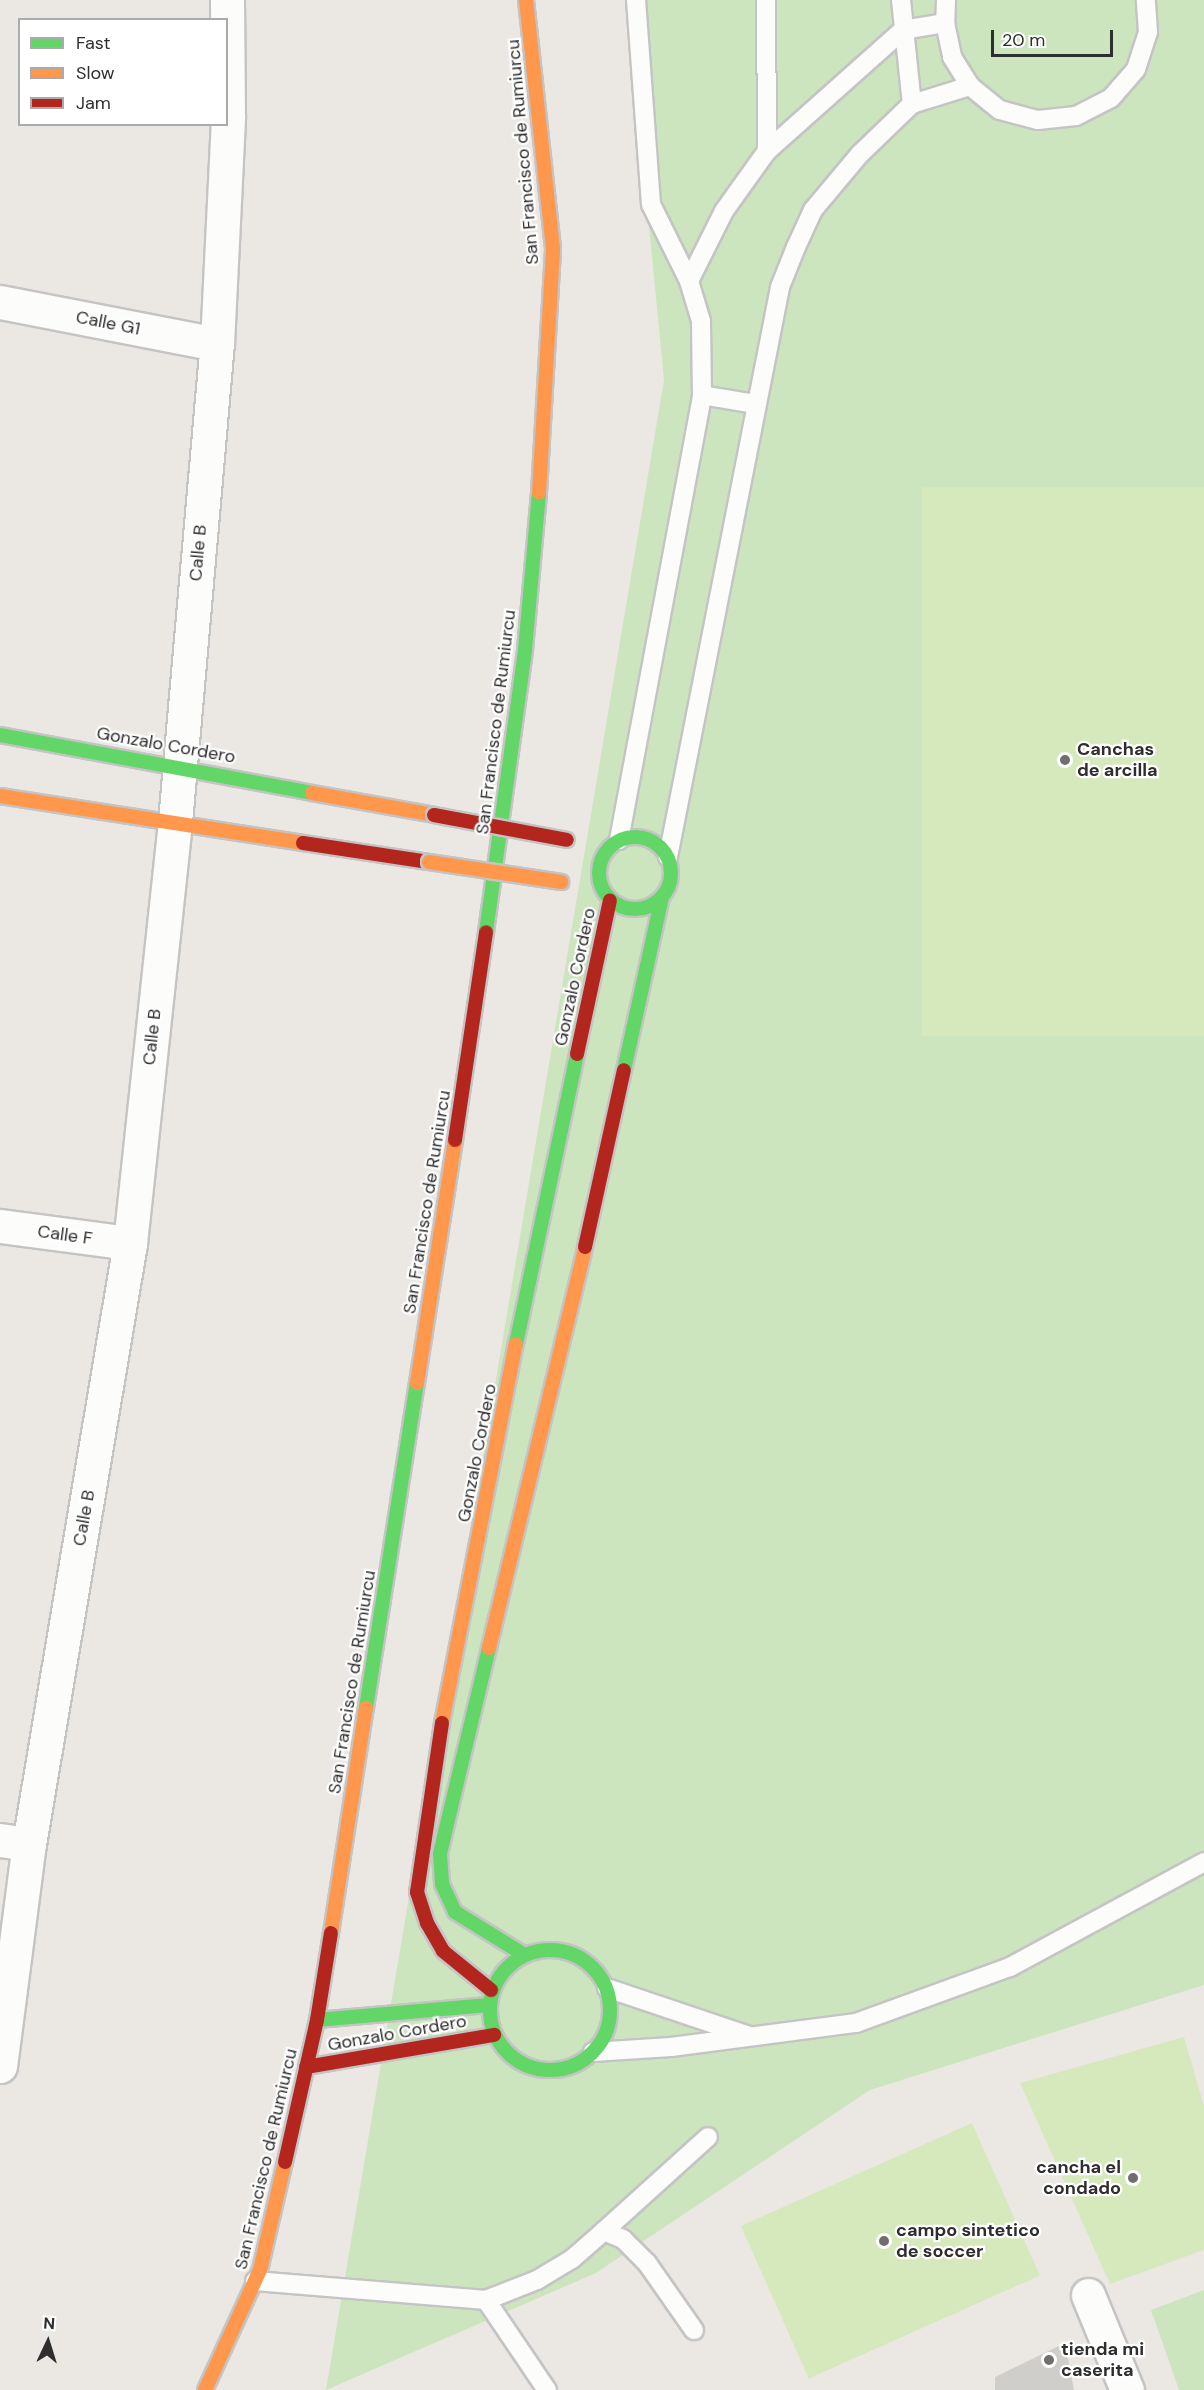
<!DOCTYPE html>
<style>
body{margin:0}
#map{position:relative;width:1204px;height:2390px;overflow:hidden;background:#ebe8e4;font-family:"DM Sans",sans-serif}
div>[style]{position:absolute}
.green>*{inset:0;background:#cce5bf}
.pitch>*{inset:0;background:#d6e9bd;transform-origin:0 0}
.building>*{inset:0;background:#d0cecb}
.roads{filter:drop-shadow(2px 0 #c5c4c4) drop-shadow(-2px 0 #c5c4c4) drop-shadow(0 2px #c5c4c4) drop-shadow(0 -2px #c5c4c4)}
.lane>*{height:18px;margin:-9px;padding:0 9px;transform-origin:9px;border-radius:9px;background:#fcfcfb}
.street>*{height:33px;margin:-16.5px;padding:0 16.5px;transform-origin:16.5px;border-radius:16.5px;background:#fcfcfb}
.fast>*{height:14px;margin:-7px;padding:0 7px;transform-origin:7px;border-radius:7px;background:#63d668}
.fast>.ring{margin:-7px;padding:0;box-sizing:content-box;background:none;border:14px solid #63d668;border-radius:50%}
.slow>*{height:14px;margin:-7px;padding:0 7px;transform-origin:7px;border-radius:7px;background:#ff974d}
.jam>*{height:14px;margin:-7px;padding:0 7px;transform-origin:7px;border-radius:7px;background:#b3261e}
.bridges{filter:drop-shadow(2px 0 #c5c4c4) drop-shadow(-2px 0 #c5c4c4) drop-shadow(0 2px #c5c4c4) drop-shadow(0 -2px #c5c4c4)}
.slow-bridge>*{height:14px;margin:-7px;padding:0 7px;transform-origin:7px;border-radius:7px;background:#ff974d}
.jam-bridge>*{height:14px;margin:-7px;padding:0 7px;transform-origin:7px;border-radius:7px;background:#b3261e}
.dots>*{width:16px;height:16px;translate:-50% -50%;box-sizing:border-box;border:3px solid #fff;border-radius:50%}
span{translate:-50% -50%;white-space:nowrap;text-align:center;line-height:1.15;-webkit-text-stroke:4.5px #fff;paint-order:stroke}
.street-label{font-size:18px;color:#2e2e2e}
.poi-label{font-size:18px;color:#2e2e2e;font-weight:700}
.left{translate:0 -50%;text-align:left}
.right{translate:-100% -50%;text-align:right}
.legend{position:absolute;left:18px;top:18px;width:210px;height:108px;box-sizing:border-box;background:#fff;border:2px solid #ababab;margin:0;padding:8px 10px;list-style:none;font-size:18px;color:#2e2e2e}
.legend li{display:flex;align-items:center;gap:12px;height:30px}
.legend b{width:30px;border:2px solid #ababab}
.north{position:absolute;left:18px;top:2312px;width:60px;height:60px;-webkit-text-stroke:4px #fff;paint-order:stroke;rotate:4deg;font-size:16px;font-weight:700;line-height:24px;text-align:center;color:#2e2e2e}
.north::after{content:'';display:block;margin:auto;width:21px;height:27px;background:#2e2e2e;clip-path:polygon(50% 0,100% 100%,50% 72%,0 100%)}
.scale{position:absolute;left:991px;top:30px;width:122px;height:27px;box-sizing:border-box;border:3px solid #2e2e2e;border-top:0;padding-left:8px;font-size:18px;line-height:21px;white-space:nowrap;color:#2e2e2e;-webkit-text-stroke:4px #fff;paint-order:stroke}
</style>
<div id="map">
<div class="green">
<div style="clip-path:polygon(627px 0,1204px 0,1204px 1985px,870px 2090px,596px 2273px,326px 2390px,664px 380px)"></div>
<div style="clip-path:polygon(1204px 2290px,1204px 2390px,1179px 2390px,1151px 2310px)"></div>
</div>
<div class="pitch">
<div style="left:922px;top:487px;width:282px;height:549px"></div>
<div style="clip-path:polygon(1184px 2037px,1204px 2106px,1204px 2250px,1110px 2284px,1020px 2083px)"></div>
<div style="left:972px;top:2123px;width:167px;height:253px;rotate:66deg"></div>
</div>
<div class="building">
<div style="clip-path:polygon(1065px 2343px,1074px 2390px,995px 2390px,995px 2377px)"></div>
</div>
<div class="roads">
<div class="lane">
<div style="left:766px;top:0;width:151px;rotate:89.6deg"></div>
<div style="left:901px;top:0;width:105px;rotate:84deg"></div>
<div style="left:946px;top:0;width:23px;rotate:92deg"></div>
<div style="left:945px;top:23px;width:35px;rotate:78deg"></div>
<div style="left:952px;top:57px;width:34px;rotate:58deg"></div>
<div style="left:970px;top:86px;width:38px;rotate:39deg"></div>
<div style="left:1000px;top:110px;width:39px;rotate:15deg"></div>
<div style="left:1038px;top:120px;width:38px;rotate:-6deg"></div>
<div style="left:1076px;top:116px;width:39px;rotate:-27deg"></div>
<div style="left:1111px;top:98px;width:38px;rotate:-49deg"></div>
<div style="left:1136px;top:69px;width:39px;rotate:-72deg"></div>
<div style="left:1148px;top:32px;width:32px;rotate:-94deg"></div>
<div style="left:689px;top:281px;width:78px;rotate:-63.4deg"></div>
<div style="left:724px;top:211px;width:74px;rotate:-54.4deg"></div>
<div style="left:767px;top:151px;width:182px;rotate:-41.7deg"></div>
<div style="left:903px;top:30px;width:43px;rotate:-9.5deg"></div>
<div style="left:702px;top:395px;width:55px;rotate:9.5deg"></div>
<div style="left:619px;top:840px;width:453px;rotate:-79.4deg"></div>
<div style="left:702px;top:395px;width:74px;rotate:-90.8deg"></div>
<div style="left:701px;top:321px;width:42px;rotate:-106.7deg"></div>
<div style="left:689px;top:281px;width:86px;rotate:-116.3deg"></div>
<div style="left:651px;top:204px;width:205px;rotate:-94.2deg"></div>
<div style="left:668px;top:857px;width:581px;rotate:-78.88deg"></div>
<div style="left:780px;top:287px;width:43px;rotate:-68.2deg"></div>
<div style="left:796px;top:247px;width:41px;rotate:-65.3deg"></div>
<div style="left:813px;top:210px;width:73px;rotate:-50deg"></div>
<div style="left:860px;top:154px;width:72px;rotate:-43.9deg"></div>
<div style="left:912px;top:104px;width:61px;rotate:-17.2deg"></div>
<div style="left:607px;top:1988px;width:148px;rotate:18.6deg"></div>
<div style="left:593px;top:2052px;width:78px;rotate:-3.7deg"></div>
<div style="left:671px;top:2047px;width:187px;rotate:-7.4deg"></div>
<div style="left:856px;top:2023px;width:164px;rotate:-20deg"></div>
<div style="left:1010px;top:1967px;width:221px;rotate:-28.4deg"></div>
<div style="left:604px;top:2231px;width:140px;rotate:-42.1deg"></div>
<div style="left:255px;top:2281px;width:232px;rotate:4.7deg"></div>
<div style="left:486px;top:2300px;width:55px;rotate:-21.4deg"></div>
<div style="left:537px;top:2280px;width:41px;rotate:-31deg"></div>
<div style="left:572px;top:2259px;width:43px;rotate:-41.2deg"></div>
<div style="left:604px;top:2231px;width:21px;rotate:23deg"></div>
<div style="left:623px;top:2239px;width:34px;rotate:45deg"></div>
<div style="left:647px;top:2263px;width:82px;rotate:55deg"></div>
<div style="left:486px;top:2300px;width:109px;rotate:55.9deg"></div>
</div>
<div class="street">
<div style="left:0;top:302px;width:221px;rotate:11deg"></div>
<div style="left:0;top:1226px;width:131px;rotate:7.5deg"></div>
<div style="left:0;top:1840px;width:29px;rotate:8deg"></div>
<div style="left:0;top:2066px;width:224px;rotate:-82.6deg"></div>
<div style="left:29px;top:1844px;width:609px;rotate:-80.46deg"></div>
<div style="left:130px;top:1243px;width:423px;rotate:-83.9deg"></div>
<div style="left:175px;top:822px;width:480px;rotate:-85deg"></div>
<div style="left:217px;top:344px;width:229px;rotate:-87.2deg"></div>
<div style="left:228px;top:115px;width:115px;rotate:-90.5deg"></div>
<div style="left:1088px;top:2295px;width:103px;rotate:67.7deg"></div>
</div>
<div class="fast">
<div style="left:0;top:735px;width:317px;rotate:10.5deg"></div>
<div class="ring" style="left:599px;top:837px;width:58px;height:58px"></div>
<div style="left:486px;top:932px;width:285px;rotate:-82.1deg"></div>
<div style="left:525px;top:650px;width:158px;rotate:-84.9deg"></div>
<div style="left:624px;top:1070px;width:177px;rotate:-77.6deg"></div>
<div style="left:516px;top:1344px;width:296px;rotate:-78.1deg"></div>
<div style="left:489px;top:1648px;width:212px;rotate:103.4deg"></div>
<div style="left:440px;top:1854px;width:30px;rotate:86deg"></div>
<div style="left:442px;top:1884px;width:31px;rotate:65deg"></div>
<div style="left:455px;top:1912px;width:80px;rotate:31.7deg"></div>
<div style="left:366px;top:1708px;width:329px;rotate:-81.1deg"></div>
<div class="ring" style="left:490px;top:1950px;width:106px;height:106px"></div>
<div style="left:317px;top:2020px;width:172px;rotate:-5deg"></div>
</div>
<div class="slow">
<div style="left:526px;top:0;width:251px;rotate:83.8deg"></div>
<div style="left:553px;top:250px;width:243px;rotate:93.3deg"></div>
<div style="left:312px;top:793px;width:124px;rotate:10.2deg"></div>
<div style="left:0;top:796px;width:307px;rotate:8.8deg"></div>
<div style="left:417px;top:1383px;width:246px;rotate:-81.1deg"></div>
<div style="left:489px;top:1648px;width:412px;rotate:-76.5deg"></div>
<div style="left:442px;top:1723px;width:386px;rotate:-79deg"></div>
<div style="left:331px;top:1933px;width:228px;rotate:-81.2deg"></div>
<div style="left:205px;top:2390px;width:132px;rotate:-65.4deg"></div>
<div style="left:260px;top:2270px;width:111px;rotate:-77deg"></div>
</div>
<div class="jam">
<div style="left:303px;top:843px;width:127px;rotate:8.6deg"></div>
<div style="left:577px;top:1054px;width:157px;rotate:-77.9deg"></div>
<div style="left:455px;top:1140px;width:210px;rotate:-81.5deg"></div>
<div style="left:585px;top:1247px;width:181px;rotate:-77.6deg"></div>
<div style="left:442px;top:1723px;width:171px;rotate:98.4deg"></div>
<div style="left:417px;top:1892px;width:33px;rotate:72deg"></div>
<div style="left:427px;top:1923px;width:32px;rotate:60deg"></div>
<div style="left:443px;top:1951px;width:62px;rotate:39.1deg"></div>
<div style="left:306px;top:2067px;width:191px;rotate:-9.7deg"></div>
<div style="left:285px;top:2162px;width:146px;rotate:-77.3deg"></div>
<div style="left:317px;top:2020px;width:88px;rotate:-80.9deg"></div>
</div>
</div>
<div class="bridges">
<div class="slow-bridge">
<div style="left:429px;top:862px;width:134px;rotate:8.6deg"></div>
</div>
<div class="jam-bridge">
<div style="left:434px;top:815px;width:135px;rotate:10.6deg"></div>
</div>
</div>
<div class="dots">
<div style="left:1065px;top:760px;background:#706f6e"></div>
<div style="left:1133px;top:2178px;background:#706f6e"></div>
<div style="left:884px;top:2241px;background:#706f6e"></div>
<div style="left:1049px;top:2360px;background:#706f6e"></div>
</div>
<div class="street-label">
<span style="left:523px;top:152px;rotate:-95deg">San Francisco de Rumiurcu</span>
<span style="left:108px;top:323px;rotate:11deg">Calle G1</span>
<span style="left:198px;top:553px;rotate:-85deg">Calle B</span>
<span style="left:496px;top:722px;rotate:-83deg">San Francisco de Rumiurcu</span>
<span style="left:166px;top:745px;rotate:10deg">Gonzalo Cordero</span>
<span style="left:575px;top:977px;rotate:-78deg">Gonzalo Cordero</span>
<span style="left:152px;top:1037px;rotate:-84deg">Calle B</span>
<span style="left:427px;top:1202px;rotate:-81deg">San Francisco de Rumiurcu</span>
<span style="left:65px;top:1235px;rotate:8deg">Calle F</span>
<span style="left:477px;top:1453px;rotate:-79deg">Gonzalo Cordero</span>
<span style="left:84px;top:1518px;rotate:-80deg">Calle B</span>
<span style="left:352px;top:1682px;rotate:-81deg">San Francisco de Rumiurcu</span>
<span style="left:397px;top:2033px;rotate:-10deg">Gonzalo Cordero</span>
<span style="left:266px;top:2159px;rotate:-77deg">San Francisco de Rumiurcu</span>
</div>
<div class="poi-label">
<span class="left" style="left:1077px;top:760px">Canchas<br>de arcilla</span>
<span class="right" style="left:1121px;top:2178px">cancha el<br>condado</span>
<span class="left" style="left:896px;top:2241px">campo sintetico<br>de soccer</span>
<span class="left" style="left:1061px;top:2360px">tienda mi<br>caserita</span>
</div>
<ul class="legend">
<li><b style="height:8px;background:#63d668"></b>Fast</li>
<li><b style="height:8px;background:#ff974d"></b>Slow</li>
<li><b style="height:8px;background:#b3261e"></b>Jam</li>
</ul>
<div class="north">N</div>
<div class="scale">20 m</div>
</div>
